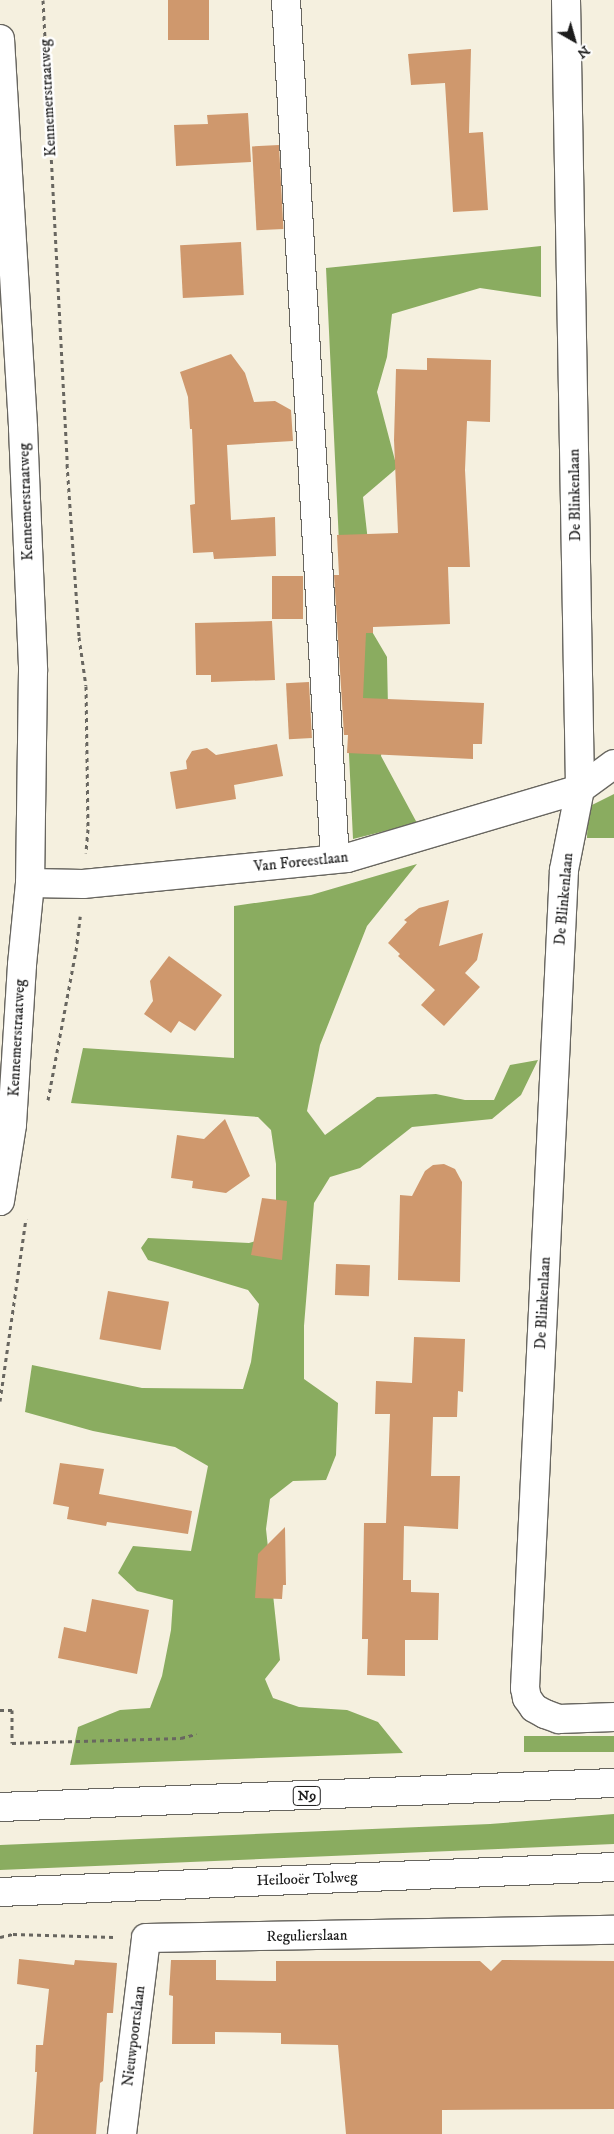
<!DOCTYPE html>
<meta charset="utf-8">
<style>
body{margin:0}
#map{position:relative;width:614px;height:2134px;overflow:hidden;background:#f5f0df;font-family:"IM FELL DW Pica",serif}
div>[style]{position:absolute}
.forest>*{inset:0;background:#8aac60;transform-origin:0 0}
.building>*{inset:0;background:#cf986d;transform-origin:0 0}
.path>*{height:3px;margin-top:-1.5px;transform-origin:0;background:repeating-linear-gradient(90deg,#686660 0 4px,transparent 0 8px)}
.roads{filter:drop-shadow(1px 0 #686660) drop-shadow(-1px 0 #686660) drop-shadow(0 1px #686660) drop-shadow(0 -1px #686660)}
.minor>*{height:28px;margin:-14px;padding:0 14px;transform-origin:14px;border-radius:14px;background:#fff}
.major>*{height:28px;margin:-14px;padding:0 14px;transform-origin:14px;border-radius:14px;background:#fff}
.highway>*{height:28px;margin:-14px;padding:0 14px;transform-origin:14px;border-radius:14px;background:#fff}
span{translate:-50% -50%;white-space:nowrap;text-align:center;line-height:1.15;-webkit-text-stroke:5px #fff;paint-order:stroke}
.shield-label span{padding:1px 4px;background:#fff;border:1px solid;border-radius:4px;-webkit-text-stroke-width:0}
.shield-label{font-size:14px;color:#1c1c1c;font-weight:700}
.street-label{font-size:15px;color:#1c1c1c}
.north{position:absolute;left:549px;top:15px;width:50px;height:50px;-webkit-text-stroke:4px #fff;paint-order:stroke;rotate:142deg;font-size:14px;font-weight:700;line-height:20px;text-align:center;color:#1c1c1c}
.north::after{content:'';display:block;margin:auto;width:18px;height:22px;background:#1c1c1c;clip-path:polygon(50% 0,100% 100%,50% 72%,0 100%)}
</style>
<div id="map">
<div class="forest">
<div style="clip-path:polygon(541px 246px,541px 297px,480px 288px,392px 314px,387px 357px,377px 392px,397px 468px,363px 497px,374px 595px,364px 618px,387px 657px,388px 708px,381px 756px,417px 823px,353px 839px,326px 268px)"></div>
<div style="clip-path:polygon(614px 794px,614px 838px,587px 838px,588px 807px)"></div>
<div style="clip-path:polygon(417px 864px,367px 926px,320px 1045px,307px 1111px,325px 1135px,377px 1097px,436px 1094px,465px 1100px,494px 1100px,510px 1065px,538px 1060px,521px 1095px,492px 1119px,412px 1127px,360px 1168px,330px 1177px,314px 1203px,304px 1326px,304px 1379px,338px 1403px,336px 1455px,326px 1480px,293px 1481px,270px 1499px,266px 1529px,280px 1660px,265px 1679px,273px 1698px,299px 1707px,347px 1710px,378px 1722px,403px 1753px,70px 1765px,78px 1727px,120px 1710px,150px 1708px,162px 1676px,171px 1630px,173px 1600px,137px 1591px,118px 1573px,133px 1546px,191px 1551px,208px 1466px,175px 1447px,93px 1431px,25px 1412px,32px 1365px,142px 1388px,243px 1389px,251px 1362px,259px 1304px,248px 1290px,148px 1260px,141px 1248px,148px 1238px,249px 1243px,269px 1237px,276px 1218px,276px 1164px,271px 1130px,258px 1117px,71px 1103px,83px 1048px,234px 1058px,234px 906px,311px 895px)"></div>
<div style="left:614px;top:1736px;width:16px;height:90px;rotate:90deg"></div>
<div style="clip-path:polygon(614px 1814px,614px 1844px,0 1870px,0 1845px,490px 1824px)"></div>
</div>
<div class="building">
<div style="left:168px;top:0;width:41px;height:40px"></div>
<div style="clip-path:polygon(471px 49px,469px 133px,483px 132px,488px 210px,453px 212px,445px 83px,411px 85px,408px 54px)"></div>
<div style="clip-path:polygon(248px 113px,251px 162px,176px 166px,174px 125px,208px 124px,207px 115px)"></div>
<div style="left:279px;top:145px;width:84px;height:27px;rotate:87deg"></div>
<div style="left:241px;top:242px;width:53px;height:61px;rotate:87deg"></div>
<div style="clip-path:polygon(231px 354px,245px 373px,254px 402px,275px 401px,291px 410px,293px 441px,227px 445px,231px 520px,275px 517px,276px 556px,214px 559px,213px 552px,193px 553px,190px 505px,195px 504px,192px 429px,190px 429px,188px 397px,180px 372px)"></div>
<div style="clip-path:polygon(427px 358px,491px 360px,490px 422px,467px 421px,465px 470px,470px 567px,448px 567px,450px 624px,373px 627px,373px 633px,366px 633px,363px 698px,484px 703px,482px 744px,473px 744px,473px 759px,347px 753px,348px 735px,344px 735px,334px 575px,339px 575px,337px 535px,398px 533px,394px 440px,396px 369px,427px 370px)"></div>
<div style="left:272px;top:576px;width:31px;height:43px"></div>
<div style="clip-path:polygon(272px 621px,275px 680px,211px 682px,211px 675px,196px 675px,195px 623px)"></div>
<div style="left:309px;top:682px;width:56px;height:23px;rotate:87deg"></div>
<div style="clip-path:polygon(277px 744px,283px 776px,234px 785px,236px 799px,176px 809px,170px 772px,187px 769px,186px 761px,192px 751px,207px 748px,216px 755px)"></div>
<div style="clip-path:polygon(449px 900px,439px 946px,483px 933px,477px 960px,465px 973px,480px 987px,444px 1026px,421px 1005px,435px 990px,398px 956px,400px 954px,388px 943px,407px 922px,404px 920px,419px 908px)"></div>
<div style="clip-path:polygon(169px 956px,222px 995px,195px 1031px,179px 1021px,171px 1033px,144px 1014px,153px 1001px,150px 981px)"></div>
<div style="clip-path:polygon(225px 1119px,250px 1176px,226px 1193px,192px 1188px,193px 1181px,171px 1178px,177px 1135px,204px 1139px)"></div>
<div style="clip-path:polygon(444px 1164px,455px 1169px,462px 1182px,460px 1282px,398px 1280px,400px 1195px,412px 1196px,425px 1171px,433px 1165px)"></div>
<div style="clip-path:polygon(262px 1198px,287px 1201px,282px 1260px,251px 1255px)"></div>
<div style="left:336px;top:1264px;width:34px;height:31px;rotate:2deg"></div>
<div style="left:108px;top:1291px;width:62px;height:49px;rotate:10deg"></div>
<div style="clip-path:polygon(414px 1337px,465px 1339px,463px 1392px,458px 1391px,457px 1417px,433px 1417px,431px 1476px,460px 1476px,458px 1529px,404px 1526px,403px 1580px,411px 1580px,411px 1592px,439px 1593px,438px 1640px,405px 1640px,405px 1676px,367px 1675px,368px 1639px,362px 1639px,364px 1523px,386px 1523px,390px 1414px,375px 1414px,376px 1381px,412px 1383px)"></div>
<div style="clip-path:polygon(60px 1463px,104px 1469px,99px 1494px,192px 1511px,188px 1534px,107px 1522px,106px 1526px,67px 1519px,69px 1507px,53px 1504px)"></div>
<div style="clip-path:polygon(285px 1527px,286px 1585px,283px 1585px,282px 1599px,255px 1598px,258px 1554px)"></div>
<div style="clip-path:polygon(92px 1599px,149px 1610px,137px 1674px,58px 1658px,64px 1627px,86px 1632px)"></div>
<div style="clip-path:polygon(19px 1959px,74px 1965px,75px 1960px,117px 1963px,113px 2013px,107px 2013px,103px 2081px,100px 2083px,96px 2134px,33px 2134px,37px 2072px,35px 2072px,36px 2045px,43px 2045px,49px 1989px,17px 1984px)"></div>
<div style="clip-path:polygon(171px 1960px,216px 1960px,216px 1980px,276px 1981px,276px 1961px,480px 1961px,491px 1971px,502px 1960px,614px 1961px,614px 2109px,442px 2110px,442px 2134px,346px 2134px,338px 2045px,281px 2044px,281px 2033px,215px 2032px,215px 2044px,172px 2044px,173px 1996px,169px 1995px)"></div>
</div>
<div class="path">
<div style="left:43px;top:0;width:465px;rotate:87deg"></div>
<div style="left:67px;top:464px;width:173px;rotate:86deg"></div>
<div style="left:79px;top:637px;width:49px;rotate:81.9deg"></div>
<div style="left:86px;top:686px;width:143px;rotate:89.2deg"></div>
<div style="left:88px;top:829px;width:24px;rotate:95deg"></div>
<div style="left:48px;top:1100px;width:152px;rotate:-79.4deg"></div>
<div style="left:76px;top:951px;width:35px;rotate:-83deg"></div>
<div style="left:0;top:1401px;width:184px;rotate:-81.9deg"></div>
<div style="left:0;top:1710px;width:12px"></div>
<div style="left:12px;top:1710px;width:33px;rotate:90deg"></div>
<div style="left:12px;top:1743px;width:169px;rotate:-1.7deg"></div>
<div style="left:181px;top:1738px;width:16px;rotate:-15deg"></div>
<div style="left:0;top:1937px;width:13px;rotate:-13deg"></div>
<div style="left:13px;top:1934px;width:101px;rotate:1.7deg"></div>
</div>
<div class="roads">
<div class="minor">
<div style="left:286px;top:0;width:860px;rotate:86.74deg"></div>
<div style="left:566px;top:0;width:789px;rotate:88.98deg"></div>
<div style="left:580px;top:789px;width:83px;rotate:101.2deg"></div>
<div style="left:564px;top:870px;width:819px;rotate:92.73deg"></div>
<div style="left:525px;top:1688px;width:10px;rotate:79deg"></div>
<div style="left:527px;top:1698px;width:12px;rotate:55deg"></div>
<div style="left:534px;top:1708px;width:13px;rotate:29deg"></div>
<div style="left:545px;top:1714px;width:15px;rotate:20deg"></div>
<div style="left:559px;top:1719px;width:55px;rotate:-2.1deg"></div>
<div style="left:30px;top:883px;width:53px;rotate:1.1deg"></div>
<div style="left:83px;top:884px;width:265px;rotate:-5.6deg"></div>
<div style="left:347px;top:858px;width:243px;rotate:-16.5deg"></div>
<div style="left:580px;top:789px;width:42px;rotate:-36.3deg"></div>
<div style="left:122px;top:2134px;width:197px;rotate:-83deg"></div>
<div style="left:146px;top:1938px;width:468px;rotate:-1deg"></div>
</div>
<div class="major">
<div style="left:0;top:39px;width:390px;rotate:86.6deg"></div>
<div style="left:23px;top:428px;width:243px;rotate:87.6deg"></div>
<div style="left:33px;top:671px;width:212px;rotate:90.8deg"></div>
<div style="left:30px;top:883px;width:82px;rotate:95.6deg"></div>
<div style="left:22px;top:965px;width:160px;rotate:93.6deg"></div>
<div style="left:12px;top:1125px;width:77px;rotate:99deg"></div>
</div>
<div class="highway">
<div style="left:0;top:1807px;width:614px;rotate:-2.24deg"></div>
<div style="left:0;top:1892px;width:615px;rotate:-2.33deg"></div>
</div>
</div>
<div class="shield-label">
<span style="left:307px;top:1796px">N9</span>
</div>
<div class="street-label">
<span style="left:48px;top:98px;rotate:-93deg">Kennemerstraatweg</span>
<span style="left:575px;top:495px;rotate:-91deg">De Blinkenlaan</span>
<span style="left:26px;top:502px;rotate:-92deg">Kennemerstraatweg</span>
<span style="left:301px;top:862px;rotate:-6deg">Van Foreestlaan</span>
<span style="left:564px;top:899px;rotate:-85deg">De Blinkenlaan</span>
<span style="left:17px;top:1038px;rotate:-87deg">Kennemerstraatweg</span>
<span style="left:543px;top:1303px;rotate:-87deg">De Blinkenlaan</span>
<span style="left:307px;top:1879px;rotate:-2deg">Heilooër Tolweg</span>
<span style="left:307px;top:1936px;rotate:-1deg">Regulierslaan</span>
<span style="left:134px;top:2036px;rotate:-83deg">Nieuwpoortslaan</span>
</div>
<div class="north">N</div>
</div>
